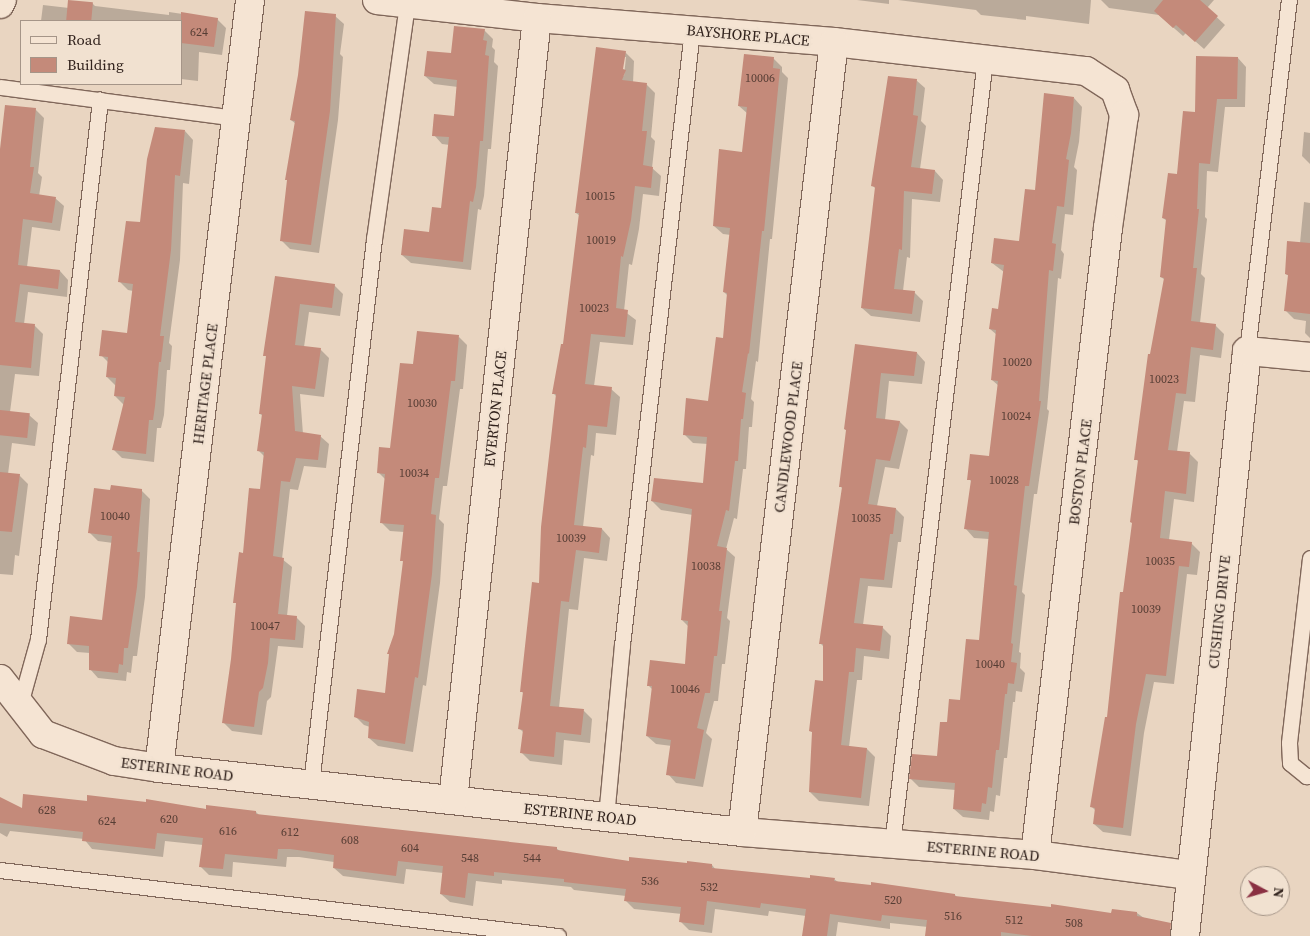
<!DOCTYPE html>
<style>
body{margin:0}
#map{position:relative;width:1310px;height:936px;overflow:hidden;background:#e9d5c1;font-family:"Source Serif 4",serif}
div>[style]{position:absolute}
.shadow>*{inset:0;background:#0003}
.building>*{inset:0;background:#c48a7a;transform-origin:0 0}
.roads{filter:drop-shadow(1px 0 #80675a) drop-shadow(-1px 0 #80675a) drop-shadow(0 1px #80675a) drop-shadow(0 -1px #80675a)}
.service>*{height:15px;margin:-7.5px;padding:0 7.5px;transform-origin:7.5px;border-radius:7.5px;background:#f5e4d3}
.minor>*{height:28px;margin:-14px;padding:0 14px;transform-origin:14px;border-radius:14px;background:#f5e4d3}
span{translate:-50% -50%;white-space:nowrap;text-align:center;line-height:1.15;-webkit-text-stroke:4px #f1e1d0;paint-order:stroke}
.number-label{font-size:12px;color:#563d34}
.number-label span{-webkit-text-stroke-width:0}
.street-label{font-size:15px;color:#32231d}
.legend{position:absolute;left:20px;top:20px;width:162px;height:65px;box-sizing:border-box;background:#f1e1d0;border:1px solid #a59588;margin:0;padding:6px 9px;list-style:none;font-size:15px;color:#32231d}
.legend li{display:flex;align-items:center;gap:10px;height:25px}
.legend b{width:25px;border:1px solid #a59588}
.north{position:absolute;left:1240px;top:866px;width:50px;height:50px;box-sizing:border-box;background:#f1e1d0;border:1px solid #a59588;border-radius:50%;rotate:96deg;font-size:14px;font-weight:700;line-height:20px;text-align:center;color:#32231d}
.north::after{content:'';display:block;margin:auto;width:18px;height:22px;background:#8a3042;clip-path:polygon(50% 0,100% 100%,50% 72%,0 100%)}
</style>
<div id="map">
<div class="shadow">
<div style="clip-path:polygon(857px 0,889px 0,889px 4px)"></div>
<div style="clip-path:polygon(898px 0,1091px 0,1089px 24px,1026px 16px,1026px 20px,981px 15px,976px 10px)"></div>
<div style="clip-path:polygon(1101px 0,1214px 0,1207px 8px,1225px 25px,1204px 49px,1186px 33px,1183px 36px,1159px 15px,1109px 8px)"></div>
<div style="clip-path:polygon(92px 3px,95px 6px,169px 15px,169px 12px,217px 19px,226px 28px,222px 55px,199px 52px,198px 81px,181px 79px,181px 21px,41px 21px,43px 5px,69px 8px)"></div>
<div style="clip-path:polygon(335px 16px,344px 24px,340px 54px,343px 57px,338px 120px,319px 253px,290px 249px,282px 241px,296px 124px,291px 120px)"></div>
<div style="clip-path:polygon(484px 30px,493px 39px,492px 47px,495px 50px,494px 62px,498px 66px,491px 149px,488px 149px,484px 196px,481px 210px,478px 209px,471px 270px,411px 263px,402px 255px,430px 234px,442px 209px,450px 145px,442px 144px,434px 135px,455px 117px,458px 87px,434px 84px,425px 76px)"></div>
<div style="clip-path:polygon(evenodd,625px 52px,634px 61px,633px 83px,647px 85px,655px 93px,651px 137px,655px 141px,652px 168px,661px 176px,659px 196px,643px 194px,639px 229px,632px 265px,629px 264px,624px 311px,636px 320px,633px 345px,600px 342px,594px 386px,611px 389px,620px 397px,616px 435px,596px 433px,594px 456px,591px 455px,583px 527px,602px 529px,610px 538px,607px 561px,584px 558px,578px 610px,569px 609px,559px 708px,584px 711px,592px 719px,590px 743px,564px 740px,562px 765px,530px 761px,521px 752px,524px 733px,520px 729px,524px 694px,522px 692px,540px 584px,557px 397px,553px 393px,564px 346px,580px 216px,576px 213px,625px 52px,624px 57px,626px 57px,624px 76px,621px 75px,624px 57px)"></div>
<div style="clip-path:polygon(773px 58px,782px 67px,782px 72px,788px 78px,772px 239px,770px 239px,758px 362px,756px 361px,751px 399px,754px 402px,752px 427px,749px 427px,746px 469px,743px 469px,737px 519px,734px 518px,726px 549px,735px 557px,727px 618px,730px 621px,725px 664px,722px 664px,718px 701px,714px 701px,706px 733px,712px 739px,703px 787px,676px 783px,668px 774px,672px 746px,656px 744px,647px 736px,653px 690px,648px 685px,687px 666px,688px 626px,682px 620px,693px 515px,661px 510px,652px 501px,704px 484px,708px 444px,693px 443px,685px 435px,710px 402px,724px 339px,728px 296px,724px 292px,731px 235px,723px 234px,714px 226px,743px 153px,748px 114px,739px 106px)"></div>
<div style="clip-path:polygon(1238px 58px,1246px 67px,1245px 107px,1225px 107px,1218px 172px,1207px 171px,1205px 217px,1207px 219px,1201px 274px,1205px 278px,1200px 323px,1215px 325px,1224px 334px,1221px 358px,1200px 355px,1195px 402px,1184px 401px,1177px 452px,1190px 454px,1198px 462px,1194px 502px,1174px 499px,1169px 540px,1191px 543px,1200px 552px,1197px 575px,1187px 574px,1174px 684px,1154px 682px,1144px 733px,1131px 836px,1103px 832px,1094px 824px,1096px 811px,1092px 807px,1109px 719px,1133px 524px,1139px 462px,1136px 459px,1165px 280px,1161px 277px,1167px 221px,1163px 218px,1196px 114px)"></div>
<div style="clip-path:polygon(916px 80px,925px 88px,921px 121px,926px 126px,920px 169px,935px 171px,943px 180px,940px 202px,912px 199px,910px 258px,907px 257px,903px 291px,914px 292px,923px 301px,920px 322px,871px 316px,862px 308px,876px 189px,873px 186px)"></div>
<div style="clip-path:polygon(1074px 98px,1082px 107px,1079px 142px,1074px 167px,1077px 170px,1073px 215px,1065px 214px,1061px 250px,1064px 254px,1061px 279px,1058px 278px,1047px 409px,1049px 411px,1037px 494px,1034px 494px,1022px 592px,1025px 595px,1019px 652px,1021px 653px,1020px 668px,1025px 673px,1022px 692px,1016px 691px,1015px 702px,1013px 702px,1007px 758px,1004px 758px,1000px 796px,996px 795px,994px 812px,990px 811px,989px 820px,963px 817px,954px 809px,956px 790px,919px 787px,910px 778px,938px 758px,948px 724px,961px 701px,980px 641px,989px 539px,974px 538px,966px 529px,972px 482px,969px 479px,990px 457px,999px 386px,992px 380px,997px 335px,990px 329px,999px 310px,1004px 272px,992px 263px,1020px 243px,1037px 191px)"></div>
<div style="clip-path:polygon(35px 109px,44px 118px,38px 173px,42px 177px,39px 196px,55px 198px,64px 206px,60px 231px,32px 227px,27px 267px,60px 271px,68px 280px,67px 297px,28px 292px,24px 324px,35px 326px,43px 334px,39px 376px,15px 374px,10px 412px,29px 415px,38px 423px,35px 446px,12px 443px,8px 474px,19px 475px,28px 484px,19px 556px,15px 555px,13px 575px,0 574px,0 178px)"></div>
<div style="clip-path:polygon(185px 131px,193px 140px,189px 184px,183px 183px,180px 260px,169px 343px,172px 346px,170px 370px,167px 370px,164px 415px,161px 428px,157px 428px,154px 462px,122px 458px,113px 449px,124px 405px,115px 396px,116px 386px,107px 377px,109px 363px,101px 355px,128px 334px,133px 291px,128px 290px,120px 282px,141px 224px)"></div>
<div style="clip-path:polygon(1304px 132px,1310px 133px,1310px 164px,1302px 156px)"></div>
<div style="clip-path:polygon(1304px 202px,1310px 203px,1310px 338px,1305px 333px,1306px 321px,1294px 319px,1286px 311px,1289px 276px,1286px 274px,1300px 243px)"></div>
<div style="clip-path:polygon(276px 277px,334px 285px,343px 294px,340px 316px,309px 312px,304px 347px,320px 349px,329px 358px,324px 397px,300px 394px,303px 434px,320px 436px,329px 444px,326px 468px,304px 466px,298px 490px,290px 489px,282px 559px,292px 567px,287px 616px,296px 617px,305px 626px,303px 648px,278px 646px,271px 697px,267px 701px,262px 735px,232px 731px,223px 722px,232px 659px,237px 604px,235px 602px,244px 554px,261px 490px,265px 457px,259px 451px,263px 416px,260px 414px,267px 358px,265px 355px)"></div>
<div style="clip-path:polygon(459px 337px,467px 345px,463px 389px,460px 389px,447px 486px,443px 486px,439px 519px,444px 524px,440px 583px,426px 686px,423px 685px,413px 752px,378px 746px,369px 738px,370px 727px,364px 725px,355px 716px,386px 694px,390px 656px,388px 653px,395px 634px,404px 562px,401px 560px,404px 532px,390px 531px,381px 522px,386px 480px,378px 472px,391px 449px,415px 365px)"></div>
<div style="clip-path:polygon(856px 345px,917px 353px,925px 362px,922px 384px,889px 381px,885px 420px,900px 422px,908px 430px,899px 469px,885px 467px,877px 506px,896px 509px,904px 517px,901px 542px,898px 542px,892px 588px,868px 586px,863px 625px,882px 627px,891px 636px,889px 659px,864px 656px,862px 680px,857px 680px,849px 747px,867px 749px,875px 757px,869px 806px,819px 801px,810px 792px,814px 734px,811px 731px,825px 683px,824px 647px,820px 643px,843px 489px,840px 486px,847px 431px,845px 429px)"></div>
<div style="clip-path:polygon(141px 490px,150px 499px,145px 597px,137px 656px,133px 656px,131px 673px,127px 672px,126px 681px,98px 678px,90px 669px,90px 653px,77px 652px,68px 643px,103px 621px,113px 543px,98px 541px,89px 532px,111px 492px)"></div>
<div style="clip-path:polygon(0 798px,23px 810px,88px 802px,256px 812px,259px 815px,556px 848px,560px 851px,630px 863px,712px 865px,716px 870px,811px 879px,834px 879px,838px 882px,955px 895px,963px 904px,960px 936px,927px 936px,928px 927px,890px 923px,890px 929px,838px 922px,836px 936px,804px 936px,806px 916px,769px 911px,768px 916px,715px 909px,712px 933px,689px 930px,681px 922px,682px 914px,634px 909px,626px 901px,626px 896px,574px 890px,571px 887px,502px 880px,502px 884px,476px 881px,473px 906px,450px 902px,441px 894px,443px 873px,406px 869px,404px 884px,343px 876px,334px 868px,334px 862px,299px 857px,287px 857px,286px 867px,233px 862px,232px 877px,209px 875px,200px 866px,203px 845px,165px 841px,163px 857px,92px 849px,84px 839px,10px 831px,7px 837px,0 833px)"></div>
<div style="clip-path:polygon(1137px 913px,1169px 936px,994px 936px,989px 930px)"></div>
</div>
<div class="building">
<div style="left:68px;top:0;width:25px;height:21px;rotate:5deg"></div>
<div style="clip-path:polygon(1163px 0,1200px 0,1218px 16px,1195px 42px,1176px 25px,1173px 28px,1154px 11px)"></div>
<div style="clip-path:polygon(305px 11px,336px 14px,330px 111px,311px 245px,280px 241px,287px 180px,285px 180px,295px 121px,290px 120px,298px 75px)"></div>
<div style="clip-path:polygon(181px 12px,218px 18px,214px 47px,181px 43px)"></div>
<div style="clip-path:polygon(454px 26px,485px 29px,483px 40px,487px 41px,485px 55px,489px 56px,483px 141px,480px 141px,476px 187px,473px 202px,470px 201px,463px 262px,401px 255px,404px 229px,429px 232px,432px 207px,441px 208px,449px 137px,432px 136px,434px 114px,454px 116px,457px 80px,424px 76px,427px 51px,451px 53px)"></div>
<div style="clip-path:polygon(596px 47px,626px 51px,623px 69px,626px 70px,622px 80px,647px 83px,642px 131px,647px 131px,643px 165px,653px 167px,651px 188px,635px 186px,631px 220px,623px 257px,621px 256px,616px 308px,628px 310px,625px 337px,591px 334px,585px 384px,612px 387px,607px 427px,588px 425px,586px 448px,583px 447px,574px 525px,602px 528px,599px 553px,576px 550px,569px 602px,561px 601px,550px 706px,584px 709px,581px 735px,556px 732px,554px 757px,520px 753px,523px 730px,518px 729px,523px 692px,520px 692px,532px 582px,539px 583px,541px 527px,556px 394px,552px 394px,561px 344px,563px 344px,579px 213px,575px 213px)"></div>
<div style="clip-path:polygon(744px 54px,774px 57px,773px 68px,780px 69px,764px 231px,762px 231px,749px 354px,748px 353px,742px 392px,746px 393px,743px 419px,741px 419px,738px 461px,735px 461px,729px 511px,726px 510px,717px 546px,727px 548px,719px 611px,722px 611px,717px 656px,714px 656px,710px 693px,705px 693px,697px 728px,704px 730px,695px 779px,666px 775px,671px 740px,646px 736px,652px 686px,647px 686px,650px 660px,685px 664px,688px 621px,681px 620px,692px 509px,651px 501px,654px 478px,703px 483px,707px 437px,683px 435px,686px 398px,708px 401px,716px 337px,723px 338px,727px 293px,723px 292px,730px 228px,713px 226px,719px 149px,742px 152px,747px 107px,738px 106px)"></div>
<div style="clip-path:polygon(1196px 56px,1238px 57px,1237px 99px,1217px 99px,1210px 164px,1199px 163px,1197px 209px,1199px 209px,1193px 268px,1197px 268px,1191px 321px,1216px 324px,1213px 350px,1191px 347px,1186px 394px,1176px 393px,1168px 450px,1190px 452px,1186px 494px,1165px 491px,1160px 538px,1192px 542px,1189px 567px,1179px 566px,1166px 676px,1146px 674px,1136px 724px,1123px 828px,1093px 824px,1095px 808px,1090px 807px,1105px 717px,1107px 717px,1120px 592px,1123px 592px,1132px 523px,1130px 522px,1138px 460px,1134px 460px,1140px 414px,1148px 354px,1150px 354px,1164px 278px,1160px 277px,1166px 219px,1162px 218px,1168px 173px,1177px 174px,1183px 111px,1195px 112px)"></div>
<div style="clip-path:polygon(888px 76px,917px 79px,913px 115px,918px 116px,911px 167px,935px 170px,932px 194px,904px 191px,902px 250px,899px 249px,894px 289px,915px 291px,912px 314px,861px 308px,875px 187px,871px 186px)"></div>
<div style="clip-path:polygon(1044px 93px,1074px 97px,1071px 133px,1066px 159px,1069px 160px,1064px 207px,1057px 206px,1052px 243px,1056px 244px,1053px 271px,1049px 270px,1039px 401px,1041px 401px,1029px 486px,1025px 486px,1014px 585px,1017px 586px,1011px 643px,1013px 644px,1011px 662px,1017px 663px,1014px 684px,1008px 683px,1007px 694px,1005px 694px,999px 750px,996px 750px,992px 788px,988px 787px,986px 804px,982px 803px,981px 812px,953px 809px,955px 783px,909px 779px,912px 754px,937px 756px,940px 722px,947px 722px,949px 699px,960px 700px,966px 639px,979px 640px,989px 532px,964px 529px,971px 480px,967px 480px,970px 454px,989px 456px,998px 381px,991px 380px,996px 330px,989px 329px,992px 308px,998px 309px,1004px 265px,991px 263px,994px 238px,1019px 241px,1025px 189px,1035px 190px)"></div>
<div style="clip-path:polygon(5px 105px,36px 108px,30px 167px,34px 167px,30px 193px,56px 197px,52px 223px,23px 219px,18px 265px,60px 270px,58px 289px,20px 284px,15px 322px,35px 324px,31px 368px,0 365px,0 149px)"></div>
<div style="clip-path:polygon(155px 127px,185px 130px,180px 176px,175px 175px,171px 250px,160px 336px,164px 336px,161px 362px,159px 362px,155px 406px,153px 420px,149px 420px,146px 454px,112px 450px,125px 397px,114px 396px,116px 378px,106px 377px,108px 357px,99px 356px,102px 330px,127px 333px,133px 284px,118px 282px,126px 221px,140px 222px,147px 159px)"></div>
<div style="clip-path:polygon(1287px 241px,1310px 243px,1310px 314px,1284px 311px,1288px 275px,1285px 274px)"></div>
<div style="clip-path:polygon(275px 276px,335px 284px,332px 308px,300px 304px,295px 345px,321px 348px,315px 389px,292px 386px,295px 431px,321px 435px,318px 460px,296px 458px,290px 482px,281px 481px,273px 556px,284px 558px,278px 614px,297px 616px,295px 640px,270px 638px,268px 663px,263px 688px,259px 692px,254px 727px,222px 723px,231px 659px,236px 603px,233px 603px,239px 552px,243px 553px,249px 488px,260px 489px,264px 452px,257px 451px,262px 414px,259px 414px,266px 356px,263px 356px)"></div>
<div style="clip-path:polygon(417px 331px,459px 335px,455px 381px,451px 381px,439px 478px,435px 478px,431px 514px,436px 515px,432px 574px,418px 678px,415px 677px,405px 744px,368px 738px,369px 722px,354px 717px,357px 689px,385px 693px,389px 654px,387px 654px,394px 634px,403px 561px,400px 561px,404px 525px,380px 523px,385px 474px,377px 473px,379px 447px,390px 448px,400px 363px,413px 364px)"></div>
<div style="clip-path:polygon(855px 344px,917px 352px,914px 376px,881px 373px,876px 418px,900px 421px,890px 461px,876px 459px,868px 504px,896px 508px,893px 534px,890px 534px,884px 580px,860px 578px,854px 623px,883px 626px,880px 651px,856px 648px,854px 672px,849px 672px,841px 745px,867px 748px,861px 798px,809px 792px,812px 732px,809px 731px,815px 680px,823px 681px,823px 644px,819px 644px,842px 487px,839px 487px,846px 430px,844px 429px)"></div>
<div style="left:0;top:410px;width:30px;height:25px;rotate:6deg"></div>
<div style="clip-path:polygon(0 472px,20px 474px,12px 532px,0 531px)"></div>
<div style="clip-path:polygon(111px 485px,142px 489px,142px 495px,137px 552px,140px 552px,137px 587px,128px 648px,124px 648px,123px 665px,119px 664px,118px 673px,89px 670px,89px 646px,67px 644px,70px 616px,102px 620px,112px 536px,88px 533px,94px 488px,110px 490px)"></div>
<div style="clip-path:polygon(23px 794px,87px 801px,87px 795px,146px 802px,146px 799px,206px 809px,206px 805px,256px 811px,256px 814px,557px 847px,557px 850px,629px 861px,629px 857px,687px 863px,687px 861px,712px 864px,712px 868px,810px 878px,810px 875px,835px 878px,834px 881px,871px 885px,871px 882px,955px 894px,955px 896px,1051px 907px,1051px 904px,1111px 913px,1112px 909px,1137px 912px,1137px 916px,1171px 923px,1170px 936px,1032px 936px,1001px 932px,1001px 936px,925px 936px,927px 920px,882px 915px,881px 921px,830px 914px,827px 936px,802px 936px,806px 909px,761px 903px,760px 908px,707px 901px,704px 925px,679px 922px,681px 907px,624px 901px,626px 889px,564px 882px,564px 879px,494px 872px,494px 876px,468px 873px,465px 898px,440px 894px,443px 866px,398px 861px,396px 876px,333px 868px,334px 855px,290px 849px,278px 849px,277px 859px,225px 854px,223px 869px,199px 867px,203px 838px,157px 833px,155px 849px,82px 841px,83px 832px,0 823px,0 797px,22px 808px)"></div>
</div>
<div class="roads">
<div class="service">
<div style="left:0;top:87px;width:239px;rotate:7.5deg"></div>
<div style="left:1247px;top:351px;width:354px;rotate:-83.2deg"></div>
<div style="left:1310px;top:558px;width:186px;rotate:96.5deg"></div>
<div style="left:1289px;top:743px;width:20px;rotate:87deg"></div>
<div style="left:1290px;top:763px;width:21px;rotate:39deg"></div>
<div style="left:1306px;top:776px;width:4px"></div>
<div style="left:20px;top:704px;width:67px;rotate:-74.5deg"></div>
<div style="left:38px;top:639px;width:543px;rotate:-83.44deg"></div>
<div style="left:311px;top:784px;width:549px;rotate:-83.41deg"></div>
<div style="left:374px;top:239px;width:237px;rotate:-82deg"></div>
<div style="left:606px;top:817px;width:173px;rotate:-84.7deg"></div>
<div style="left:622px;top:645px;width:618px;rotate:-83.5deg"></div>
<div style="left:892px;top:844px;width:790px;rotate:-83.24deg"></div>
<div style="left:0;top:870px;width:562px;rotate:6.75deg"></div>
</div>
<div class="minor">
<div style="left:377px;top:0;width:161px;rotate:6.4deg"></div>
<div style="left:537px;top:18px;width:298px;rotate:4.6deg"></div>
<div style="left:834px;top:42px;width:254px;rotate:6.6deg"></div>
<div style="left:1086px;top:71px;width:35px;rotate:33deg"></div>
<div style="left:1115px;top:90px;width:27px;rotate:70deg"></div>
<div style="left:1124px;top:115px;width:114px;rotate:98.1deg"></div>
<div style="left:1108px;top:228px;width:631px;rotate:96.64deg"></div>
<div style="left:0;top:4px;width:4px;rotate:-63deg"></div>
<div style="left:0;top:679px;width:70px;rotate:52deg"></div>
<div style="left:43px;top:734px;width:76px;rotate:20.8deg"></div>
<div style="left:114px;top:761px;width:46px;rotate:8.8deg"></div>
<div style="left:159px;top:768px;width:587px;rotate:6.26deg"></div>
<div style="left:742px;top:832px;width:294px;rotate:4.5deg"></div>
<div style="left:1035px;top:855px;width:156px;rotate:7.4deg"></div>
<div style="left:159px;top:768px;width:773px;rotate:-83.24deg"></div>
<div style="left:453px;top:800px;width:786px;rotate:-83.87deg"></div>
<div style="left:742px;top:832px;width:795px;rotate:-83.36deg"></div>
<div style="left:1185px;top:936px;width:588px;rotate:-83.95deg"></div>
<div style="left:1247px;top:351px;width:63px;rotate:5.4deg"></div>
</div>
</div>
<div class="number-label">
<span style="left:199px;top:33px">624</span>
<span style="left:760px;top:79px">10006</span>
<span style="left:600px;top:197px">10015</span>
<span style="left:601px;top:241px">10019</span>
<span style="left:594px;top:309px">10023</span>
<span style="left:1017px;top:363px">10020</span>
<span style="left:1164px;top:380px">10023</span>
<span style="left:422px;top:404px">10030</span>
<span style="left:1016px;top:417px">10024</span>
<span style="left:414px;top:474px">10034</span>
<span style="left:1004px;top:481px">10028</span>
<span style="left:115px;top:517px">10040</span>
<span style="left:866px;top:519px">10035</span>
<span style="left:571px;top:539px">10039</span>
<span style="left:1160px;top:562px">10035</span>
<span style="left:706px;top:567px">10038</span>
<span style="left:1146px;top:610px">10039</span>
<span style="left:265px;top:627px">10047</span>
<span style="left:990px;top:665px">10040</span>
<span style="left:685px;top:690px">10046</span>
<span style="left:47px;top:811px">628</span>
<span style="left:169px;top:820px">620</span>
<span style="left:107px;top:822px">624</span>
<span style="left:228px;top:832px">616</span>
<span style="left:290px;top:833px">612</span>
<span style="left:350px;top:841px">608</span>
<span style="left:410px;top:849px">604</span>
<span style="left:470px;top:859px">548</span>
<span style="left:532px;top:859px">544</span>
<span style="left:650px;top:882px">536</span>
<span style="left:709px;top:888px">532</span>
<span style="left:893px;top:901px">520</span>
<span style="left:953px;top:917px">516</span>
<span style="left:1014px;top:921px">512</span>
<span style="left:1074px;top:924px">508</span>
</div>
<div class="street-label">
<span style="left:748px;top:35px;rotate:5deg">BAYSHORE PLACE</span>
<span style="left:205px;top:384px;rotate:-83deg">HERITAGE PLACE</span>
<span style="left:495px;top:409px;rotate:-84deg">EVERTON PLACE</span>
<span style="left:788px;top:437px;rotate:-83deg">CANDLEWOOD PLACE</span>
<span style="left:1080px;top:472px;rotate:-83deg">BOSTON PLACE</span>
<span style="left:1219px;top:612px;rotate:-84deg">CUSHING DRIVE</span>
<span style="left:177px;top:769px;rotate:7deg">ESTERINE ROAD</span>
<span style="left:580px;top:814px;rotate:6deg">ESTERINE ROAD</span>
<span style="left:983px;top:851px;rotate:5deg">ESTERINE ROAD</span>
</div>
<ul class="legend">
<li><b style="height:6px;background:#f5e4d3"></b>Road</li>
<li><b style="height:14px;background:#c48a7a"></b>Building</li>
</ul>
<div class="north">N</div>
</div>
